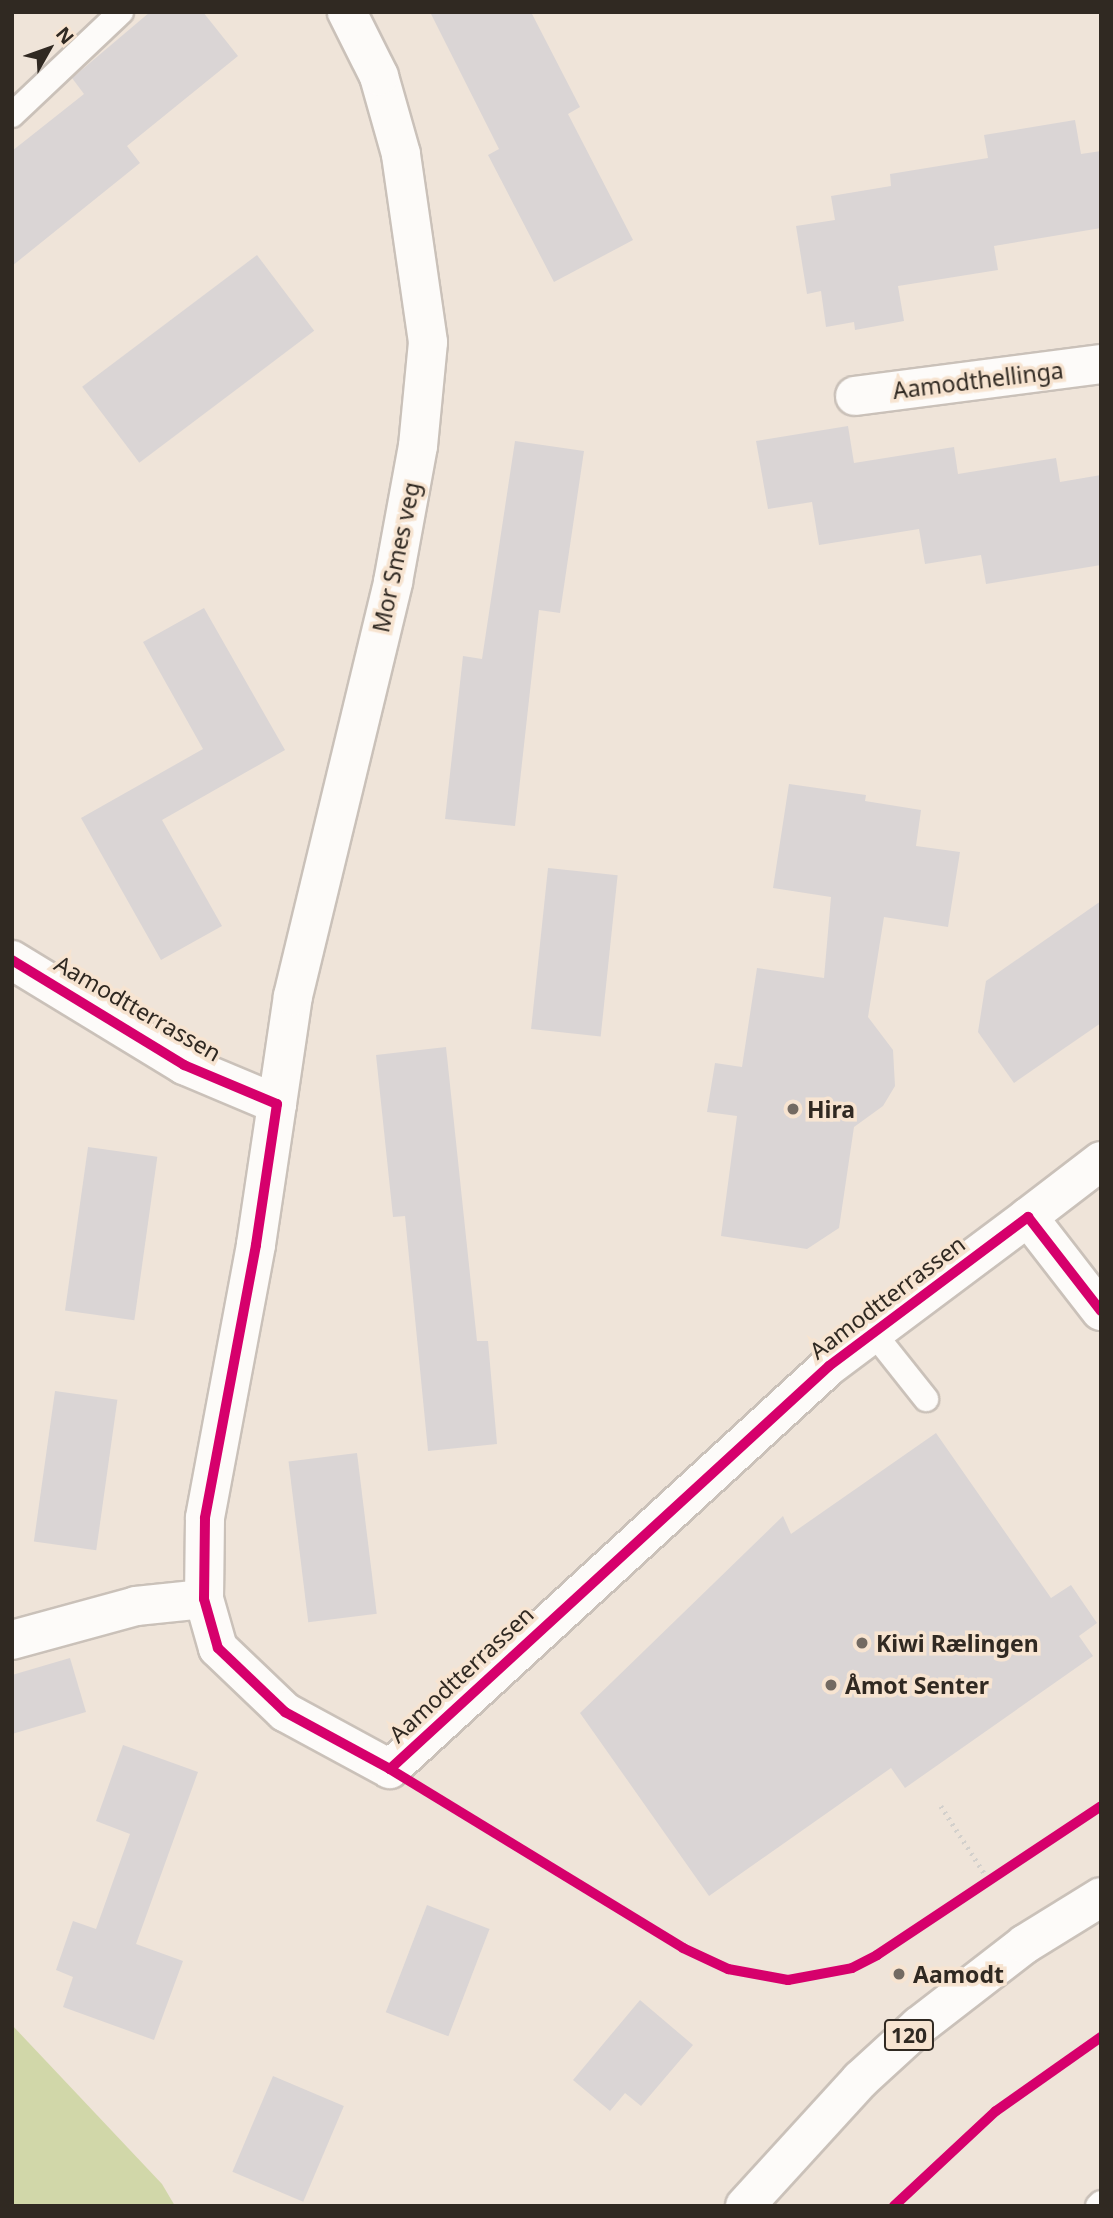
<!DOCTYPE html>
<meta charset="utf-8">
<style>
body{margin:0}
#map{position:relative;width:1113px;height:2218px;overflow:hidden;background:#efe4d9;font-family:"Noto Sans",sans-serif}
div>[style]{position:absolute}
.green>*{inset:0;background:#d1d7a9}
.building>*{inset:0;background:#dad5d5;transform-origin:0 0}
.path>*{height:4.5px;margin-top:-2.25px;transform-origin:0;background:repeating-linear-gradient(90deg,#d3d0cc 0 2px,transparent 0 7px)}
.roads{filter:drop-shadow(2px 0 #cac1b9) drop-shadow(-2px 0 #cac1b9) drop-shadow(0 2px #cac1b9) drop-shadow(0 -2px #cac1b9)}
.lane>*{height:24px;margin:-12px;padding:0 12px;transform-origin:12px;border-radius:12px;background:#fdfbf9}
.street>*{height:38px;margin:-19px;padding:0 19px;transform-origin:19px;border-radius:19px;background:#fdfbf9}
.primary>*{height:38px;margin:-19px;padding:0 19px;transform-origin:19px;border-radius:19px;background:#fdfbf9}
.cycleway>*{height:10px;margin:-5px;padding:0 5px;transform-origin:5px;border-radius:5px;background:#d6006c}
.dots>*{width:19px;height:19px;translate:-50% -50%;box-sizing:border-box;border:4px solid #f7e4d1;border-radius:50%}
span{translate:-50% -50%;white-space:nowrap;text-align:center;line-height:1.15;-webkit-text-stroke:7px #f7e4d1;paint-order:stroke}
.shield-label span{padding:2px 5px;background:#f7e4d1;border:2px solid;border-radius:5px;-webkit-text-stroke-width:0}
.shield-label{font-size:21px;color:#302922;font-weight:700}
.street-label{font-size:23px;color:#302922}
.poi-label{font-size:23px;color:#302922;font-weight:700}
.left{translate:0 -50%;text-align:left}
.frame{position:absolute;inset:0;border:14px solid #302922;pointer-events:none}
.north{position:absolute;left:14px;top:14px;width:70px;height:70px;-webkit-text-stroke:5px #f7e4d1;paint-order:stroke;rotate:50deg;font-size:19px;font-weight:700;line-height:28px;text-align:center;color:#302922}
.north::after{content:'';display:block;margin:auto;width:24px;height:32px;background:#302922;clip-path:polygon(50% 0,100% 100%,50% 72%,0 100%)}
</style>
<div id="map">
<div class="green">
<div style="clip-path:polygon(12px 2025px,162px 2184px,175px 2206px,12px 2206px)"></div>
</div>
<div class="building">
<div style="clip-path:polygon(150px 12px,203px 12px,238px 56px,127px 146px,140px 163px,12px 266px,12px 151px,84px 94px,72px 78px)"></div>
<div style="clip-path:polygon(430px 12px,531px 12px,580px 107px,568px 114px,633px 240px,554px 282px,488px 155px,499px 149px)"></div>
<div style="clip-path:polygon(1075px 120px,1081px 154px,1101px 151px,1101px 228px,994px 246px,998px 270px,898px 286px,904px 321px,855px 330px,854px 322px,826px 327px,821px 291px,807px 294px,796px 226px,835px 220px,831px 196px,891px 186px,890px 174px,988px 158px,984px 135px)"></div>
<div style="left:257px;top:255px;width:95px;height:219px;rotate:53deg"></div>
<div style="clip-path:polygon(848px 426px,854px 463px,954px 447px,958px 474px,1056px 458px,1060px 482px,1101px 475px,1101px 565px,986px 584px,981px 555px,925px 564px,919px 529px,819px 545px,812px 502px,768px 509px,756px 441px)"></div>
<div style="clip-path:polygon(515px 441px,584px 451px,560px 613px,539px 610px,515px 826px,445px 819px,463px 656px,482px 659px)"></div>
<div style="clip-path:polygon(204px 608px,285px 750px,162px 820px,222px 926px,161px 960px,81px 818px,203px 749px,143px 642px)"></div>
<div style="clip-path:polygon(789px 784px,866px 795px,865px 801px,921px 810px,916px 846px,960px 852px,948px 927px,884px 917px,868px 1017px,893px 1050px,895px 1086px,883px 1106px,854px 1127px,839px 1228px,807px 1249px,721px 1236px,737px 1116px,707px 1112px,715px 1063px,742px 1067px,757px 968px,824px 978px,831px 897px,773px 888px)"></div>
<div style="left:548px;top:868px;width:70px;height:162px;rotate:6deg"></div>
<div style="clip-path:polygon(1101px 901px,1101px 1023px,1014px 1083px,978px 1032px,986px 981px)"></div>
<div style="clip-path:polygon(446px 1047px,477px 1341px,488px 1341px,497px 1444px,428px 1451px,405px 1216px,393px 1217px,376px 1055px)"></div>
<div style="left:88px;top:1147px;width:70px;height:165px;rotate:8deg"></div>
<div style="left:55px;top:1391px;width:63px;height:152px;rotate:8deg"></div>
<div style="clip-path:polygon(936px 1433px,1051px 1598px,1071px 1585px,1097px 1623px,1079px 1636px,1093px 1656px,905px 1788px,891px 1768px,709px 1896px,580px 1713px,783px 1516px,791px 1534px)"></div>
<div style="left:357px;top:1453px;width:162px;height:69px;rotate:83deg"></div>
<div style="clip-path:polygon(70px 1658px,86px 1712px,12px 1734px,12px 1675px)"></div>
<div style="clip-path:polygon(123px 1745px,198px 1772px,136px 1944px,183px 1961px,154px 2040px,63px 2007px,73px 1977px,56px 1970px,73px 1921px,96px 1929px,130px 1834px,96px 1821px)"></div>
<div style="left:427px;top:1905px;width:67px;height:115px;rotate:21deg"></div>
<div style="clip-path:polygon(640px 2000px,693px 2045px,641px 2106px,625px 2093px,610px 2111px,573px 2080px)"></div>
<div style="left:273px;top:2076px;width:77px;height:104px;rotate:23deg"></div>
</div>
<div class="path">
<div style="left:941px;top:1806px;width:87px;rotate:57.2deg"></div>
</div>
<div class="roads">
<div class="lane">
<div style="left:12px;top:115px;width:150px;rotate:-43.4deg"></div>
<div style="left:872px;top:1331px;width:87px;rotate:51.5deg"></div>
<div style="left:1098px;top:2206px;width:4px;rotate:-45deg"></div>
</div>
<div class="street">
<div style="left:855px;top:396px;width:248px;rotate:-7.4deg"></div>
<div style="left:12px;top:960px;width:202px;rotate:31.4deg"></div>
<div style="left:184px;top:1065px;width:101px;rotate:22.8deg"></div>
<div style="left:277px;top:1104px;width:143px;rotate:98.5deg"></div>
<div style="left:256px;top:1245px;width:278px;rotate:100.6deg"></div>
<div style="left:205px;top:1518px;width:81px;rotate:90.7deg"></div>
<div style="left:204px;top:1599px;width:51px;rotate:74.1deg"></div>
<div style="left:218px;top:1648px;width:93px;rotate:43.7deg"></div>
<div style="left:285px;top:1712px;width:119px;rotate:28.5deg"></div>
<div style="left:390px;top:1769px;width:596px;rotate:-42.55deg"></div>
<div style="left:829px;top:1366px;width:249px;rotate:-36.8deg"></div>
<div style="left:1028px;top:1217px;width:119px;rotate:52.2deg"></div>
<div style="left:277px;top:1104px;width:109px;rotate:-81.6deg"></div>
<div style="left:293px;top:996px;width:426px;rotate:-76.4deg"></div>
<div style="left:393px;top:582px;width:138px;rotate:-79.6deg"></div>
<div style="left:418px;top:446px;width:104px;rotate:-84.5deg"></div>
<div style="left:428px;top:342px;width:190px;rotate:-98.2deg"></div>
<div style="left:401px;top:154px;width:81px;rotate:-105.8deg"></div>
<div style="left:379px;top:76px;width:72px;rotate:-116.6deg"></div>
<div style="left:1028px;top:1217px;width:92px;rotate:-37.5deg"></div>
<div style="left:12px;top:1640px;width:129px;rotate:-15.3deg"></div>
<div style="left:136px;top:1606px;width:68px;rotate:-5.9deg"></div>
</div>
<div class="primary">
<div style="left:745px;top:2206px;width:171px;rotate:-47.6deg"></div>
<div style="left:860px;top:2080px;width:80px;rotate:-42.5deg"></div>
<div style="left:919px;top:2026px;width:134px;rotate:-37.7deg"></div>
<div style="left:1025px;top:1944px;width:89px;rotate:-31.7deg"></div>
</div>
</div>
<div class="cycleway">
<div style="left:12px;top:960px;width:202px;rotate:31.4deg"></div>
<div style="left:184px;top:1065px;width:101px;rotate:22.8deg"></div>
<div style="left:277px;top:1104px;width:143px;rotate:98.5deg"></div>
<div style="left:256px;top:1245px;width:278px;rotate:100.6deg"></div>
<div style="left:205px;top:1518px;width:81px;rotate:90.7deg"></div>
<div style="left:204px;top:1599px;width:51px;rotate:74.1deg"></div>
<div style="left:218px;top:1648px;width:93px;rotate:43.7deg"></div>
<div style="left:285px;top:1712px;width:119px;rotate:28.5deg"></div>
<div style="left:390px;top:1769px;width:596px;rotate:-42.55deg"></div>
<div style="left:829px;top:1366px;width:249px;rotate:-36.8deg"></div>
<div style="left:1028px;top:1217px;width:119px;rotate:52.2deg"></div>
<div style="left:390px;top:1769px;width:343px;rotate:31.4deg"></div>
<div style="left:683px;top:1948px;width:50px;rotate:25deg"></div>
<div style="left:728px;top:1969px;width:61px;rotate:10.4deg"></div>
<div style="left:788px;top:1980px;width:65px;rotate:-10.6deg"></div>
<div style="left:852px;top:1968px;width:28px;rotate:-27deg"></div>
<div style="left:877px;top:1955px;width:269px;rotate:-33.6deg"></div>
<div style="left:894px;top:2206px;width:139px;rotate:-43deg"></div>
<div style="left:996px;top:2111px;width:128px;rotate:-35.2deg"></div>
</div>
<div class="dots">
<div style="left:793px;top:1109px;background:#736a62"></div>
<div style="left:862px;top:1643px;background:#736a62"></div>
<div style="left:831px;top:1685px;background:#736a62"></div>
<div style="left:899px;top:1974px;background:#736a62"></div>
</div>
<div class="shield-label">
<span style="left:909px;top:2035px">120</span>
</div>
<div class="street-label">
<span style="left:978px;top:380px;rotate:-7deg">Aamodthellinga</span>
<span style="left:396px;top:557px;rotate:-78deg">Mor Smes veg</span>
<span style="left:138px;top:1008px;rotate:30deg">Aamodtterrassen</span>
<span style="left:887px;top:1297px;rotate:-37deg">Aamodtterrassen</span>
<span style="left:461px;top:1674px;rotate:-43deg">Aamodtterrassen</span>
</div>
<div class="poi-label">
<span class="left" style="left:807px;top:1109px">Hira</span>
<span class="left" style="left:876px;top:1643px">Kiwi Rælingen</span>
<span class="left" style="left:845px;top:1685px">Åmot Senter</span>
<span class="left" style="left:913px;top:1974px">Aamodt</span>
</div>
<div class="frame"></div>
<div class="north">N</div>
</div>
